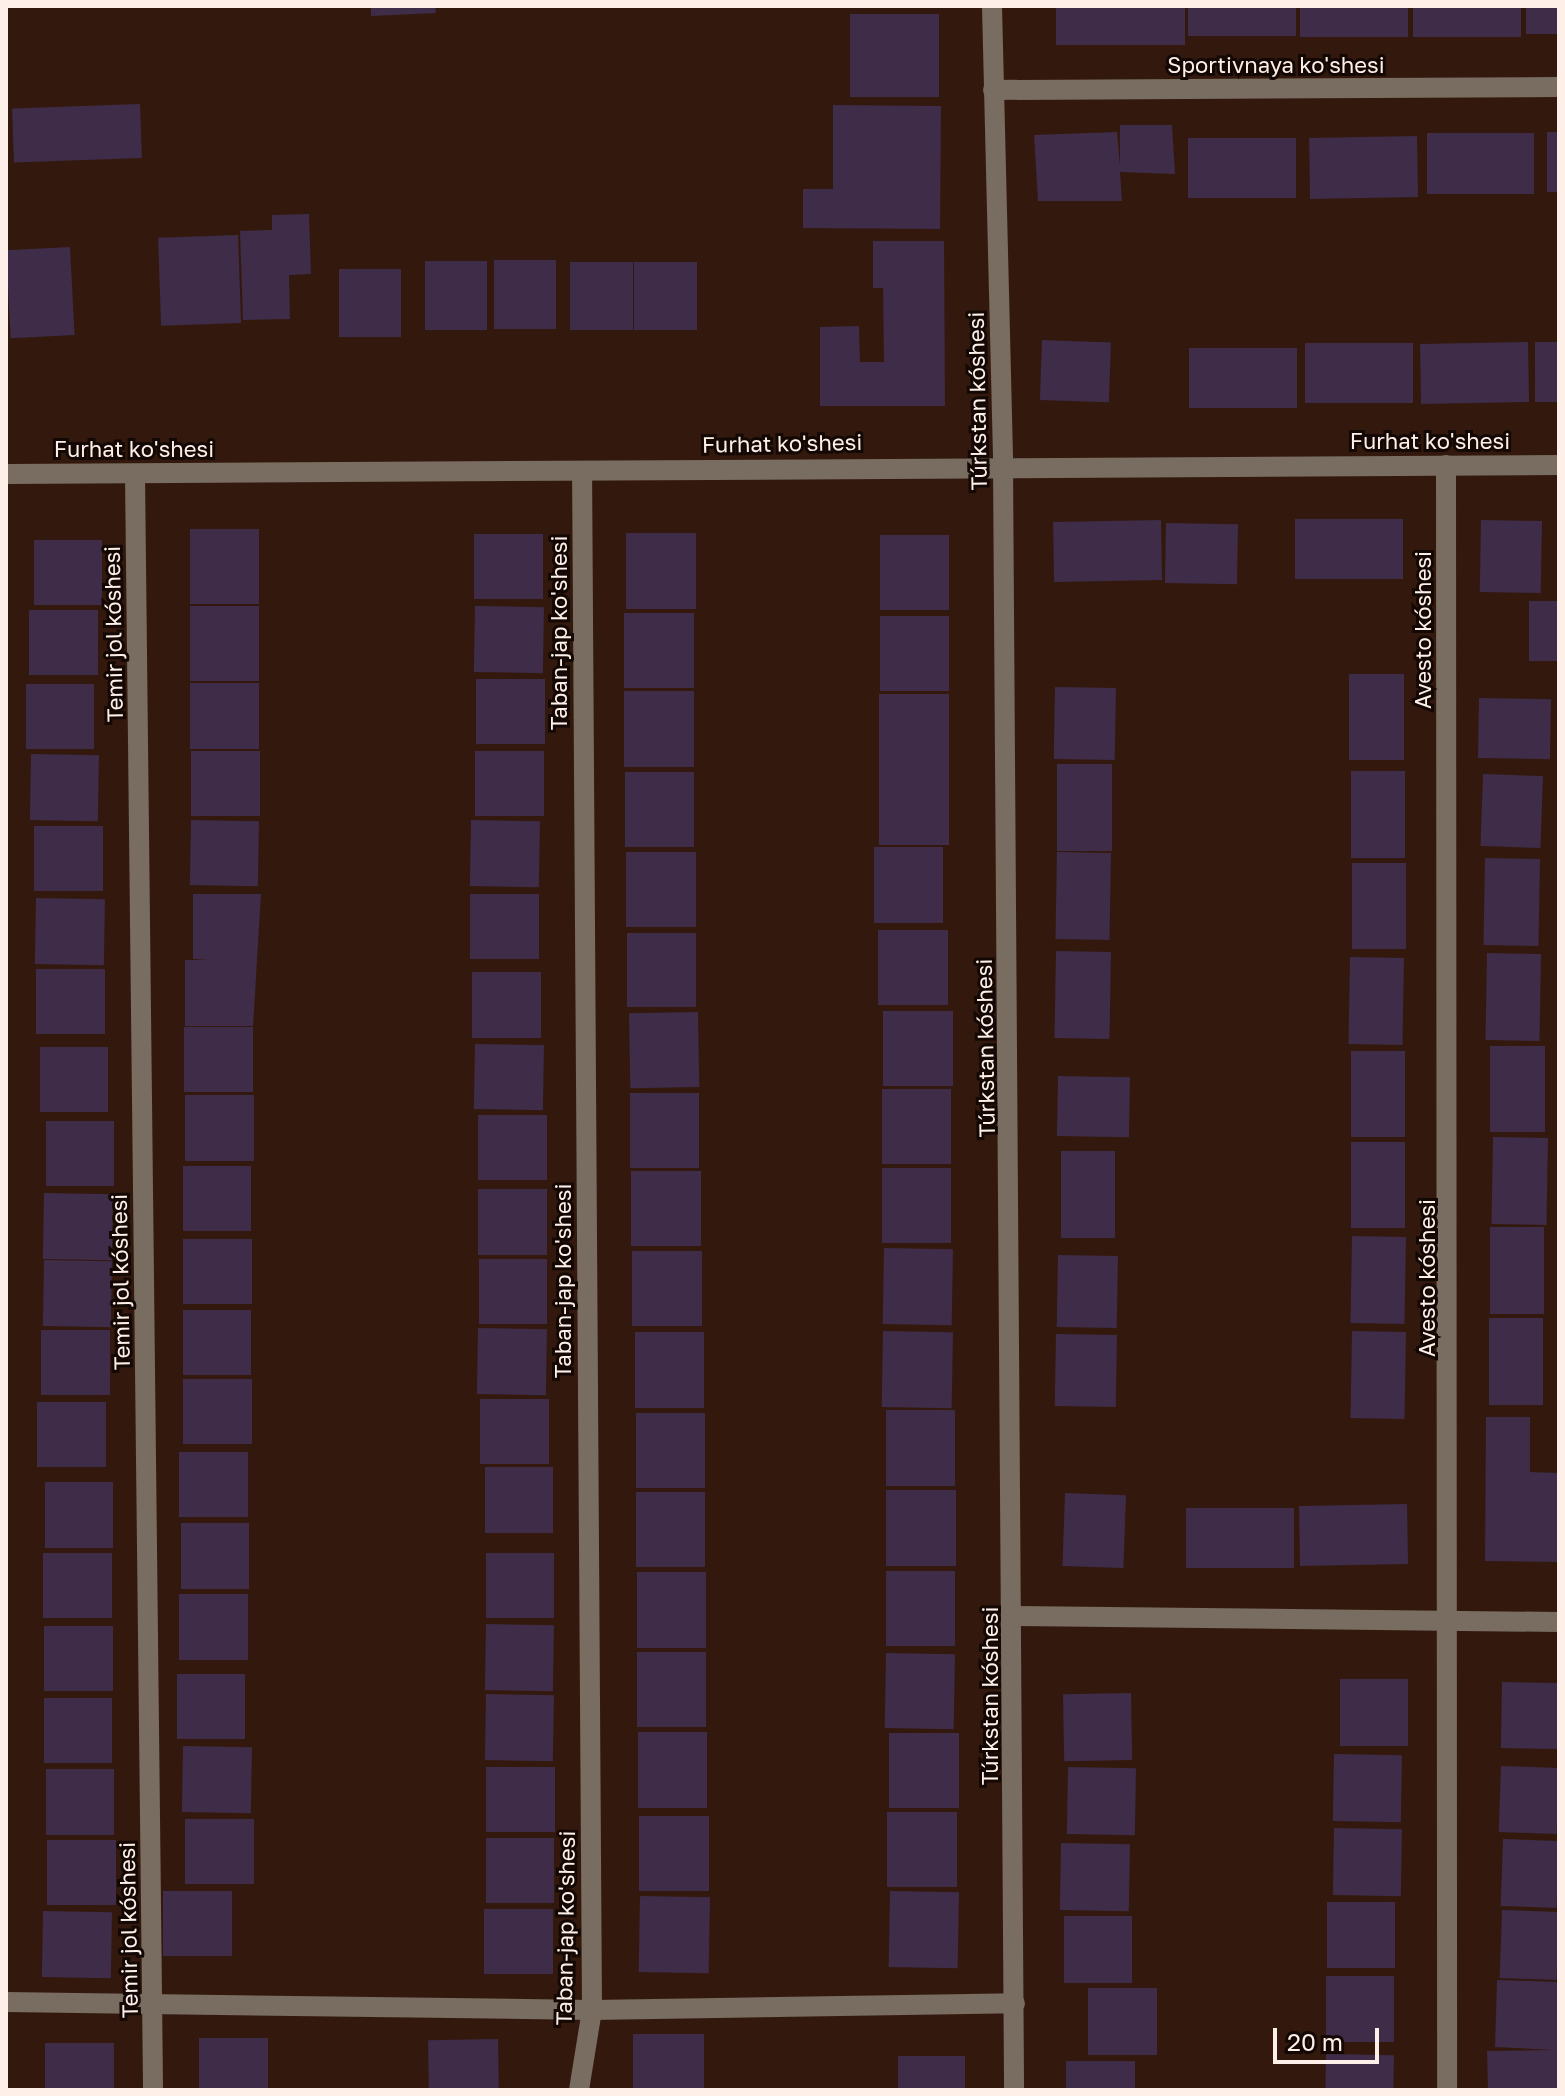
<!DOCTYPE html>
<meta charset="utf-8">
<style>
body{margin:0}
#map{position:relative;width:1565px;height:2096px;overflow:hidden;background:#33190d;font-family:"Golos Text",sans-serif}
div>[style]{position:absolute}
.building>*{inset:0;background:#3e2c48;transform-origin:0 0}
.minor>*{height:20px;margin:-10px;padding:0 10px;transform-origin:10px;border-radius:10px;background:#786d60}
span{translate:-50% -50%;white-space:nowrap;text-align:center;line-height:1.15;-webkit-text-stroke:6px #130804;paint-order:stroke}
.street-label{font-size:22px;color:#feefe9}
.frame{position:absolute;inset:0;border:8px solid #feefe9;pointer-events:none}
.scale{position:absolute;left:1273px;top:2028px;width:106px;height:36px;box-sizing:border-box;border:4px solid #feefe9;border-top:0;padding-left:10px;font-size:24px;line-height:28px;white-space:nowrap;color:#feefe9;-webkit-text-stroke:6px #130804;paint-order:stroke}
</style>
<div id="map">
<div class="building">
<div style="clip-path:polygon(371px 6px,435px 6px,436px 13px,371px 16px)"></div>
<div style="left:1056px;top:6px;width:129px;height:39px"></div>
<div style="left:1188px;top:6px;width:108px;height:30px"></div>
<div style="left:1300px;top:6px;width:108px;height:31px"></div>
<div style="left:1413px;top:6px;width:108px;height:31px"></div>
<div style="left:1526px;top:6px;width:33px;height:28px"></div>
<div style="left:850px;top:14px;width:89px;height:83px"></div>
<div style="left:140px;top:104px;width:54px;height:128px;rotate:88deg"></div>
<div style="clip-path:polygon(833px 105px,941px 106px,940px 229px,803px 228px,803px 189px,833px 189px)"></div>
<div style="clip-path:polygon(1120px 125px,1172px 125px,1175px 174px,1120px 172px,1122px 201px,1038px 201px,1034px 135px,1117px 132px,1120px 166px)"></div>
<div style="left:1547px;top:132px;width:12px;height:60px"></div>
<div style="left:1427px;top:133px;width:107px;height:61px"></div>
<div style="left:1417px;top:136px;width:61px;height:108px;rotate:89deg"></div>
<div style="left:1296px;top:138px;width:60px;height:108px;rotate:90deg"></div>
<div style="clip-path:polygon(309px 214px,311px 274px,289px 275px,290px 319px,243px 320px,240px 231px,272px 230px,272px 215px)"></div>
<div style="left:238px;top:235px;width:88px;height:80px;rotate:88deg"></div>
<div style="clip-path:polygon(873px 241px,944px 241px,945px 406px,820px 406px,820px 327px,859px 326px,860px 362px,884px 362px,883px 288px,873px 288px)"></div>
<div style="left:70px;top:247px;width:88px;height:64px;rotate:87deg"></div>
<div style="left:494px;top:260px;width:62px;height:69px"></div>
<div style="left:425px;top:261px;width:62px;height:69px"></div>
<div style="left:633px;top:262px;width:68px;height:63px;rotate:90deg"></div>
<div style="left:634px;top:262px;width:63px;height:68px"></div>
<div style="left:339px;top:269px;width:62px;height:68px"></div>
<div style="left:1042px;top:340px;width:69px;height:60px;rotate:2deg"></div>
<div style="left:1528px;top:342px;width:60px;height:108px;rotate:89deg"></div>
<div style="left:1559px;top:342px;width:60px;height:24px;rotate:90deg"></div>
<div style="left:1305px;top:343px;width:108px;height:60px"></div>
<div style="left:1189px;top:348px;width:108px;height:60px"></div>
<div style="left:1403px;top:519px;width:60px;height:108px;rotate:90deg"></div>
<div style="left:1161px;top:520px;width:60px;height:108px;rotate:89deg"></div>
<div style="left:1481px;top:520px;width:61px;height:72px;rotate:1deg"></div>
<div style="left:1166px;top:523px;width:72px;height:60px;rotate:1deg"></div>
<div style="left:190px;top:529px;width:69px;height:75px"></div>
<div style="left:626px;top:533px;width:70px;height:76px"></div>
<div style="left:474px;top:534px;width:69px;height:65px"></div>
<div style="left:880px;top:535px;width:69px;height:75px"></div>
<div style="left:34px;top:540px;width:68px;height:65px"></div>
<div style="left:1529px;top:601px;width:30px;height:60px"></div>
<div style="left:190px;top:606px;width:69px;height:75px"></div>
<div style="left:475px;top:606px;width:69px;height:66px;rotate:1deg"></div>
<div style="left:29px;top:610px;width:69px;height:65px"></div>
<div style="left:624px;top:613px;width:70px;height:75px"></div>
<div style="left:880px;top:616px;width:69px;height:75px"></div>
<div style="left:1349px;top:674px;width:55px;height:86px"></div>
<div style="left:476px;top:679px;width:69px;height:65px"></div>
<div style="left:190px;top:683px;width:69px;height:66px"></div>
<div style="left:26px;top:684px;width:68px;height:65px"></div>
<div style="left:1055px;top:687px;width:61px;height:72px;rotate:1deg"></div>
<div style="left:624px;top:691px;width:70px;height:76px"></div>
<div style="left:879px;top:694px;width:70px;height:151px"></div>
<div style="left:1479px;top:698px;width:72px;height:60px;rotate:1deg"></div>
<div style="left:191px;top:751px;width:69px;height:65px"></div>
<div style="left:475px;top:751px;width:69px;height:65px"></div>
<div style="left:31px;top:754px;width:68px;height:66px;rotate:1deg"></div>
<div style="left:1057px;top:764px;width:55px;height:87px"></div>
<div style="left:1351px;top:771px;width:54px;height:87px"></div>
<div style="left:625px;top:772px;width:69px;height:75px"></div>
<div style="left:1483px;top:774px;width:60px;height:72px;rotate:2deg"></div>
<div style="left:191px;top:820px;width:68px;height:65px;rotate:1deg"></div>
<div style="left:471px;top:820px;width:69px;height:66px;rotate:1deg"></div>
<div style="left:34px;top:826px;width:69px;height:65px"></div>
<div style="left:874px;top:847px;width:69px;height:76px"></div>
<div style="left:626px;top:852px;width:70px;height:75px"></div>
<div style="left:1057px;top:852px;width:54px;height:87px;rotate:1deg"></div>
<div style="left:1485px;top:858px;width:55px;height:87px;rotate:1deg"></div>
<div style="left:1352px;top:863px;width:54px;height:86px"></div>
<div style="clip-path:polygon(193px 894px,261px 894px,253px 1026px,185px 1026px,185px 960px,208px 960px,193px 959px)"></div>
<div style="left:470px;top:894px;width:69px;height:65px"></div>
<div style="left:36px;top:898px;width:69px;height:66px;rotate:1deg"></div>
<div style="left:878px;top:930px;width:70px;height:75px"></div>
<div style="left:627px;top:933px;width:69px;height:74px"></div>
<div style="left:1056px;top:951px;width:55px;height:87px;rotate:1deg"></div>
<div style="left:1487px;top:953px;width:54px;height:87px;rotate:1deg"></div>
<div style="left:1350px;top:957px;width:54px;height:87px;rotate:1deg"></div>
<div style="left:36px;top:969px;width:69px;height:65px"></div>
<div style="left:472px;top:972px;width:69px;height:66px"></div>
<div style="left:883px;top:1011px;width:70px;height:75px"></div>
<div style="left:698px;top:1012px;width:75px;height:69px;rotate:89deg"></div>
<div style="left:184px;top:1027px;width:69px;height:65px"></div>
<div style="left:475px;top:1044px;width:69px;height:65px;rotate:1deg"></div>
<div style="left:1490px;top:1046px;width:55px;height:86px"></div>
<div style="left:40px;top:1047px;width:68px;height:65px"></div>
<div style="left:1351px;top:1051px;width:54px;height:86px"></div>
<div style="left:1058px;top:1076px;width:72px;height:60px;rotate:1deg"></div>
<div style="left:951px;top:1089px;width:75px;height:69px;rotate:90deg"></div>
<div style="left:630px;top:1093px;width:69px;height:75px"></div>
<div style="left:185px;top:1095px;width:69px;height:66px"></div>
<div style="left:478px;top:1115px;width:69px;height:65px"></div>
<div style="left:46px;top:1121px;width:68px;height:65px"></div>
<div style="left:1493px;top:1137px;width:55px;height:87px;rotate:1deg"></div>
<div style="left:1351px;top:1142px;width:54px;height:86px"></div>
<div style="left:1061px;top:1151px;width:54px;height:87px"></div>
<div style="left:183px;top:1166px;width:68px;height:65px"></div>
<div style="left:882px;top:1168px;width:69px;height:75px"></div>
<div style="left:631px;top:1171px;width:70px;height:75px"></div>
<div style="left:478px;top:1189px;width:69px;height:66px"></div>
<div style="left:44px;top:1193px;width:69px;height:66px;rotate:1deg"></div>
<div style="left:1490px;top:1227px;width:54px;height:87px"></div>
<div style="left:1352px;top:1236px;width:54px;height:87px;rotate:1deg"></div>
<div style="left:183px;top:1239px;width:69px;height:65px"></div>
<div style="left:884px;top:1248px;width:69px;height:76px;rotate:1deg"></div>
<div style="left:702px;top:1251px;width:75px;height:70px;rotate:90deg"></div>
<div style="left:1058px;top:1255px;width:60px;height:72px;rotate:1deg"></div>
<div style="left:479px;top:1259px;width:68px;height:65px"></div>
<div style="left:44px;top:1260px;width:68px;height:66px;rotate:1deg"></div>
<div style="left:183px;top:1310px;width:68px;height:65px"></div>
<div style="left:1489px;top:1318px;width:54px;height:87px"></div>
<div style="left:478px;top:1328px;width:69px;height:66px;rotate:1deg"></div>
<div style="left:41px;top:1330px;width:69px;height:65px"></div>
<div style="left:883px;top:1331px;width:70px;height:76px;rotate:1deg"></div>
<div style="left:1352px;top:1331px;width:54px;height:87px;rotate:1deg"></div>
<div style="left:704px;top:1332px;width:76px;height:69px;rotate:90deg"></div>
<div style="left:1056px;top:1334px;width:61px;height:72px;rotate:1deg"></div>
<div style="left:183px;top:1379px;width:69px;height:65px"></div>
<div style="left:480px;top:1399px;width:69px;height:65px"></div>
<div style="left:37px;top:1402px;width:69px;height:65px"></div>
<div style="left:886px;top:1410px;width:69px;height:76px"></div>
<div style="left:636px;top:1413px;width:69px;height:75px"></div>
<div style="clip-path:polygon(1486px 1417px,1530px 1417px,1530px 1472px,1559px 1473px,1559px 1562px,1485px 1561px)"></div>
<div style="left:179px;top:1452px;width:69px;height:65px"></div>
<div style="left:485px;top:1467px;width:68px;height:66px"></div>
<div style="left:45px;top:1482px;width:68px;height:66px"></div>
<div style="left:886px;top:1490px;width:70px;height:76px"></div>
<div style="left:636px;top:1492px;width:69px;height:75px"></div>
<div style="left:1065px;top:1493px;width:61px;height:73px;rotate:2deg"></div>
<div style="left:1407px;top:1504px;width:60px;height:108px;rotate:89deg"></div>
<div style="left:1186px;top:1508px;width:108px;height:60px"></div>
<div style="left:181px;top:1523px;width:68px;height:66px"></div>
<div style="left:43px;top:1553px;width:69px;height:65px"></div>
<div style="left:486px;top:1553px;width:68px;height:65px"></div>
<div style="left:886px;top:1571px;width:69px;height:75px"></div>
<div style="left:637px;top:1572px;width:69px;height:76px"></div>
<div style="left:179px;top:1594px;width:69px;height:66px"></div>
<div style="left:486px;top:1624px;width:68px;height:66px;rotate:1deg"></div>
<div style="left:44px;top:1626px;width:69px;height:65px"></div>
<div style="left:637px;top:1652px;width:69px;height:75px"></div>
<div style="left:886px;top:1653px;width:69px;height:75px;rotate:1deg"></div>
<div style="left:177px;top:1674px;width:68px;height:65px"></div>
<div style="left:1340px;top:1679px;width:68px;height:67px"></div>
<div style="left:1502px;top:1682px;width:57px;height:66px;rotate:1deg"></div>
<div style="left:1131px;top:1693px;width:67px;height:68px;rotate:89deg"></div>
<div style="left:486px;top:1694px;width:68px;height:66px;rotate:1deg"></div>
<div style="left:44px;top:1698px;width:68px;height:65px"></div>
<div style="left:638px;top:1732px;width:69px;height:76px"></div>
<div style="left:889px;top:1733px;width:70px;height:75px"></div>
<div style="left:183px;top:1746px;width:69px;height:66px;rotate:1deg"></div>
<div style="left:1334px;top:1754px;width:68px;height:67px;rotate:1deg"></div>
<div style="left:1501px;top:1766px;width:58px;height:66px;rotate:2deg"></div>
<div style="left:486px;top:1767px;width:69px;height:65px"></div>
<div style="left:1068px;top:1767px;width:68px;height:67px;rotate:1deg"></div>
<div style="left:46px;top:1769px;width:68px;height:66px"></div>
<div style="left:887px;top:1812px;width:70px;height:75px"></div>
<div style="left:639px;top:1816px;width:70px;height:75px"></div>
<div style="left:185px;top:1819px;width:69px;height:65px"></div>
<div style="left:1334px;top:1828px;width:68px;height:67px;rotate:1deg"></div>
<div style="left:486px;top:1838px;width:68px;height:65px"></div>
<div style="left:1503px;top:1839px;width:56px;height:67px;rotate:2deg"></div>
<div style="left:47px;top:1840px;width:69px;height:65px"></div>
<div style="left:1061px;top:1843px;width:69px;height:67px;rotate:1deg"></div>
<div style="left:163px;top:1891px;width:69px;height:65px"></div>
<div style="left:890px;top:1891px;width:69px;height:76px;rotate:1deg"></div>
<div style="left:640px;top:1896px;width:70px;height:76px;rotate:1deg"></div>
<div style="left:1327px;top:1902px;width:68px;height:66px"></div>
<div style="left:484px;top:1909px;width:69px;height:65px"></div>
<div style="left:1502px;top:1910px;width:57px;height:68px;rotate:2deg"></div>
<div style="left:43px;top:1911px;width:69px;height:66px;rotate:1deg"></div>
<div style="left:1064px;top:1916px;width:68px;height:67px"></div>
<div style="left:1326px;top:1976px;width:68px;height:66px"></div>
<div style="clip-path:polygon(1497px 1980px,1559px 1982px,1558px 2090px,1488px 2090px,1487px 2051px,1553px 2050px,1495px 2047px)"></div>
<div style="left:1088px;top:1988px;width:69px;height:67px"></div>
<div style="left:704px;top:2034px;width:56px;height:71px;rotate:90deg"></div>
<div style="left:199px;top:2038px;width:69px;height:52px"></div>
<div style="left:498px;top:2039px;width:51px;height:70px;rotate:89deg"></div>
<div style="left:45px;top:2043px;width:69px;height:47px"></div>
<div style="left:1326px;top:2054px;width:68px;height:36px;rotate:1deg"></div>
<div style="left:898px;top:2056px;width:67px;height:34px"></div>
<div style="left:1066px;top:2061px;width:69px;height:29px"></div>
</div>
<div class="minor">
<div style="left:992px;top:6px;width:458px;rotate:88.6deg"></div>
<div style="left:1003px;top:464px;width:1626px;rotate:89.61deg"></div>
<div style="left:993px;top:90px;width:566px;rotate:-0.3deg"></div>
<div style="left:1446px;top:465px;width:1625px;rotate:89.96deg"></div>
<div style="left:6px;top:474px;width:1553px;rotate:-0.33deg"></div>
<div style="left:135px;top:474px;width:1616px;rotate:89.36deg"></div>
<div style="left:1014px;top:1616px;width:545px;rotate:0.63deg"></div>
<div style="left:6px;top:2002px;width:586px;rotate:0.78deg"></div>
<div style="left:592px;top:2010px;width:423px;rotate:-0.9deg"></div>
<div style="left:579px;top:2090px;width:81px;rotate:-80.8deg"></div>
<div style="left:592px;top:2010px;width:1539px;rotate:-90.37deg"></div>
</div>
<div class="street-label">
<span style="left:1276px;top:65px">Sportivnaya ko'shesi</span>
<span style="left:977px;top:401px;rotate:-91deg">Túrkstan kóshesi</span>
<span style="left:1430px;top:441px">Furhat ko'shesi</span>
<span style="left:782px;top:443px;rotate:-1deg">Furhat ko'shesi</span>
<span style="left:134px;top:449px">Furhat ko'shesi</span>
<span style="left:1423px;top:630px;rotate:-90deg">Avesto kóshesi</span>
<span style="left:559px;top:633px;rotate:-90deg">Taban-jap ko'shesi</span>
<span style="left:113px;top:634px;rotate:-91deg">Temir jol kóshesi</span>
<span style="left:985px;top:1048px;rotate:-91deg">Túrkstan kóshesi</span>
<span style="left:1427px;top:1278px;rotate:-90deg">Avesto kóshesi</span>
<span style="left:563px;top:1281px;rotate:-90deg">Taban-jap ko'shesi</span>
<span style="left:120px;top:1282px;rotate:-91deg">Temir jol kóshesi</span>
<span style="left:990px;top:1696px;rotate:-90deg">Túrkstan kóshesi</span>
<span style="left:565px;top:1928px;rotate:-89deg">Taban-jap ko'shesi</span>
<span style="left:128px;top:1930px;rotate:-91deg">Temir jol kóshesi</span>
</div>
<div class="frame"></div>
<div class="scale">20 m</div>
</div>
